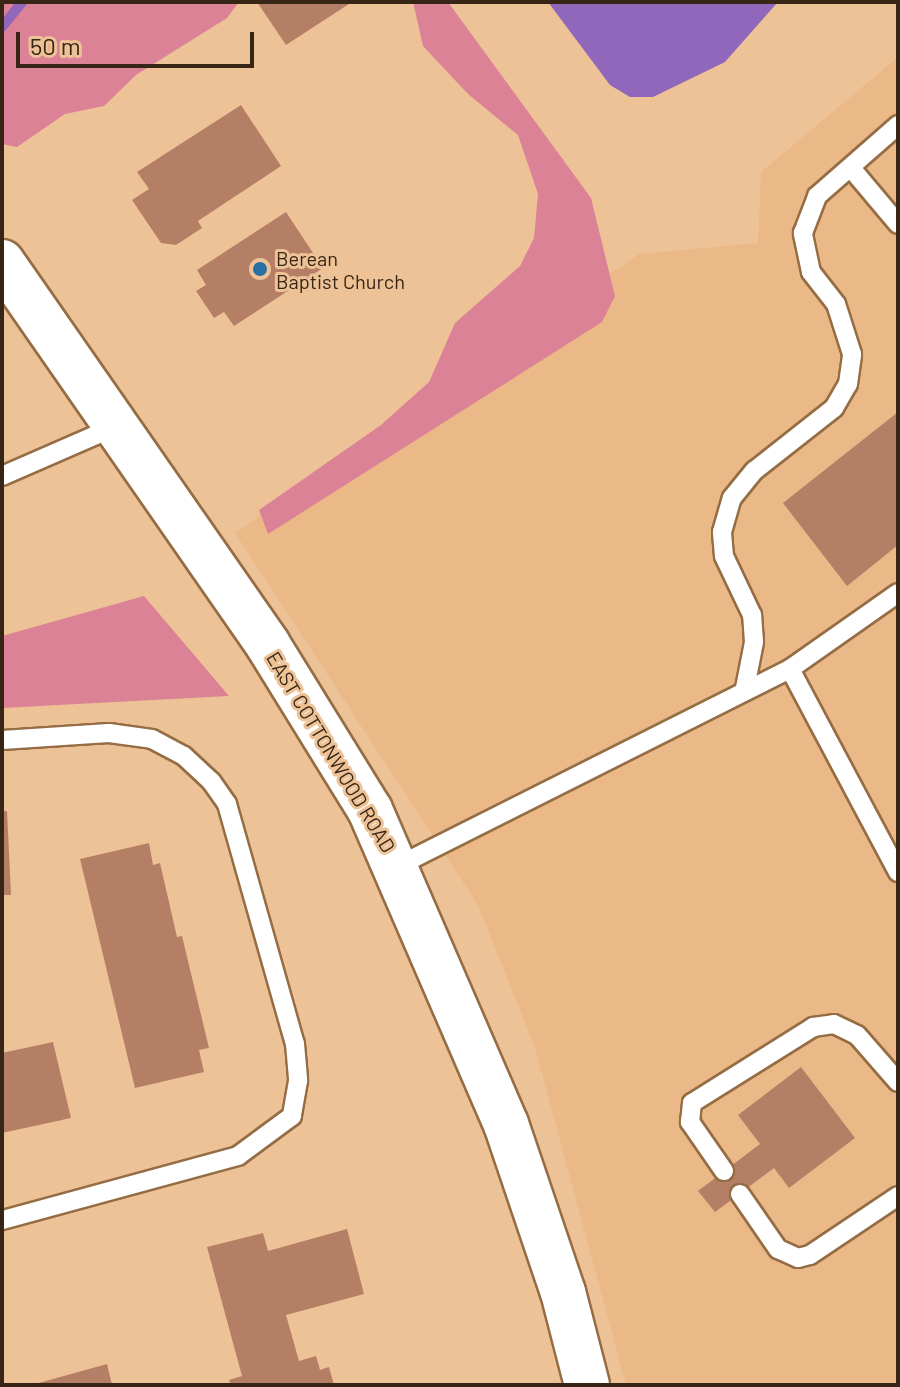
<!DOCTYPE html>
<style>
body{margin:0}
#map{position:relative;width:900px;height:1387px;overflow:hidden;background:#eec297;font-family:Barlow,sans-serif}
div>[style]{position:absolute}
.built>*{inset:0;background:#ebb988}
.green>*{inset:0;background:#dc8296}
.water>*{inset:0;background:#9167bc}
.stream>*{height:10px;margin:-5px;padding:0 5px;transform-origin:5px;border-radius:5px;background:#9167bc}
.building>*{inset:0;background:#b57f66}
.roads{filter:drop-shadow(2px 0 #956d44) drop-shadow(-2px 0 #956d44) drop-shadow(0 2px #956d44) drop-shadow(0 -2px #956d44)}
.service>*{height:18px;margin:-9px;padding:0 9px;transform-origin:9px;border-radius:9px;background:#fff}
.secondary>*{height:44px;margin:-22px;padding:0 22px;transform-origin:22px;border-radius:22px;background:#fff}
.dots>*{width:22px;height:22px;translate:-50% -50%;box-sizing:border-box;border:4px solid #eec297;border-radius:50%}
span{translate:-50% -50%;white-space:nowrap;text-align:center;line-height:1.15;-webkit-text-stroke:6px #eec297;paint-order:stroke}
.poi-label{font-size:20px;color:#372615}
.left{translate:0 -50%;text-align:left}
.street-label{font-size:20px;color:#372615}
.frame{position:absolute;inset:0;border:4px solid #372615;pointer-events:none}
.scale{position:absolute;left:16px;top:32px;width:238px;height:36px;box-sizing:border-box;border:4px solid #372615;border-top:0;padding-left:10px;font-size:24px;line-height:28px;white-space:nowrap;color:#372615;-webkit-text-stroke:6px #eec297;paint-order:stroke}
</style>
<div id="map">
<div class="built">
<div style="clip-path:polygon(898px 57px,898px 1385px,626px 1385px,535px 1048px,478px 905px,235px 533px,639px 254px,758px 243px,761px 172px)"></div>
</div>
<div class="green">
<div style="clip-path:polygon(2px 2px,239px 2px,227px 18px,136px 75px,104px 106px,65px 114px,17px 147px,2px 144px)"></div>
<div style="clip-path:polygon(413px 2px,448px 2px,591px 198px,615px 296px,602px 322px,268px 534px,259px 510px,381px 425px,429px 382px,455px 323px,520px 266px,534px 238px,538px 194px,518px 135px,468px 94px,423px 46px)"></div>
<div style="clip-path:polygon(144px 596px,229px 696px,2px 708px,2px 636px)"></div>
</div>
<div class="water">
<div style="clip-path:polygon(548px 2px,778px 2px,725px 62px,653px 97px,630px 97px,610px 85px)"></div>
</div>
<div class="stream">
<div style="left:2px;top:27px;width:32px;rotate:-51deg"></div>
</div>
<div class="building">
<div style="clip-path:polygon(257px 2px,352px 2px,286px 45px)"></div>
<div style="clip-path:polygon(241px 105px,281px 166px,198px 221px,202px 228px,176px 245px,161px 243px,132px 200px,149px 189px,137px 172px)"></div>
<div style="clip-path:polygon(286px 212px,323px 268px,234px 326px,224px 312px,214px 318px,196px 291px,206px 285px,197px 270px)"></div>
<div style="clip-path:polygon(898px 412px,898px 545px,847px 586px,783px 503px)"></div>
<div style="clip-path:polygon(2px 811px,7px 811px,11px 895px,2px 895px)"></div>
<div style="clip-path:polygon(149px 843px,153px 865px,160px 863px,177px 937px,182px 936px,209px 1048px,199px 1050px,204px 1072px,135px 1088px,80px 859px)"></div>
<div style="clip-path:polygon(53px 1042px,71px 1118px,2px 1133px,2px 1053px)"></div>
<div style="clip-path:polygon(801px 1067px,855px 1138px,789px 1188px,774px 1168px,715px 1212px,698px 1191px,760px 1144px,738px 1115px)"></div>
<div style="clip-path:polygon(347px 1229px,364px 1294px,286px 1315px,299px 1361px,316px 1356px,320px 1370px,329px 1367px,334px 1385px,231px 1385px,229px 1380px,242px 1376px,207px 1247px,263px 1233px,268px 1251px)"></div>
<div style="clip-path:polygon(107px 1364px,112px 1385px,36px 1385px,35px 1384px)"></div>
</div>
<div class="roads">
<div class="service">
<div style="left:851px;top:168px;width:73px;rotate:50deg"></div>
<div style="left:2px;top:476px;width:122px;rotate:-23.6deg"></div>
<div style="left:790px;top:669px;width:230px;rotate:62deg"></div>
<div style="left:745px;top:688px;width:47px;rotate:-78.9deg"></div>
<div style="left:754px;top:642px;width:27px;rotate:-94deg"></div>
<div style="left:752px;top:615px;width:65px;rotate:-115.4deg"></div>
<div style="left:724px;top:556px;width:24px;rotate:-95deg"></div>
<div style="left:722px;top:532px;width:35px;rotate:-74deg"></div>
<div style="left:732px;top:498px;width:35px;rotate:-51deg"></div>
<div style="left:754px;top:471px;width:102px;rotate:-38.2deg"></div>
<div style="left:834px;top:408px;width:28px;rotate:-60deg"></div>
<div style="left:848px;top:384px;width:30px;rotate:-82deg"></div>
<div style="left:852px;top:354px;width:52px;rotate:-107.7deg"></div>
<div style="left:836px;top:304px;width:41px;rotate:-128deg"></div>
<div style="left:811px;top:272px;width:40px;rotate:-102deg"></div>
<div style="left:803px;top:233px;width:40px;rotate:-69deg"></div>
<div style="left:817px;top:196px;width:108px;rotate:-41.2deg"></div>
<div style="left:2px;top:740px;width:107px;rotate:-3.7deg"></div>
<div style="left:109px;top:733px;width:43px;rotate:7.9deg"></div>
<div style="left:152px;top:739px;width:36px;rotate:28deg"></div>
<div style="left:184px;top:756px;width:37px;rotate:43deg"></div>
<div style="left:211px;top:781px;width:28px;rotate:55deg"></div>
<div style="left:227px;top:804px;width:249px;rotate:74.2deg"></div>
<div style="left:295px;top:1044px;width:37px;rotate:85deg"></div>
<div style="left:298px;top:1081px;width:36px;rotate:100deg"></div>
<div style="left:292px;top:1116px;width:67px;rotate:143.5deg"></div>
<div style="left:238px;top:1156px;width:245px;rotate:164.8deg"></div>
<div style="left:398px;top:866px;width:439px;rotate:-26.7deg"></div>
<div style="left:790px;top:669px;width:132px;rotate:-35.1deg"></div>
<div style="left:724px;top:1171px;width:60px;rotate:-124.8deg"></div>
<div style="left:690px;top:1122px;width:19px;rotate:-84deg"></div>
<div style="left:692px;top:1103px;width:143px;rotate:-32.1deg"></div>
<div style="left:813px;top:1027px;width:21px;rotate:-8deg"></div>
<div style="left:834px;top:1024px;width:25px;rotate:26deg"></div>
<div style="left:857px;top:1035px;width:62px;rotate:48.9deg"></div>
<div style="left:740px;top:1194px;width:67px;rotate:55.4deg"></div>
<div style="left:778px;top:1249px;width:22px;rotate:24deg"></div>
<div style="left:798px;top:1258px;width:12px;rotate:-14deg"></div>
<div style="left:810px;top:1255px;width:106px;rotate:-33.8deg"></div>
</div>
<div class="secondary">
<div style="left:2px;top:262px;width:466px;rotate:55.2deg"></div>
<div style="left:268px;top:645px;width:194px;rotate:58.3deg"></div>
<div style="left:370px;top:810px;width:342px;rotate:66.6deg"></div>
<div style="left:506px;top:1124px;width:177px;rotate:71.3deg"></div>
<div style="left:563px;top:1292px;width:96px;rotate:75.5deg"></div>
</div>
</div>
<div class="dots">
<div style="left:260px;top:269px;background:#2a6fa4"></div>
</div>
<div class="poi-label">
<span class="left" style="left:276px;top:270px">Berean<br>Baptist Church</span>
</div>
<div class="street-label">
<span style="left:331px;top:752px;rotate:59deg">EAST COTTONWOOD ROAD</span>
</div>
<div class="frame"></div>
<div class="scale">50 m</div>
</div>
